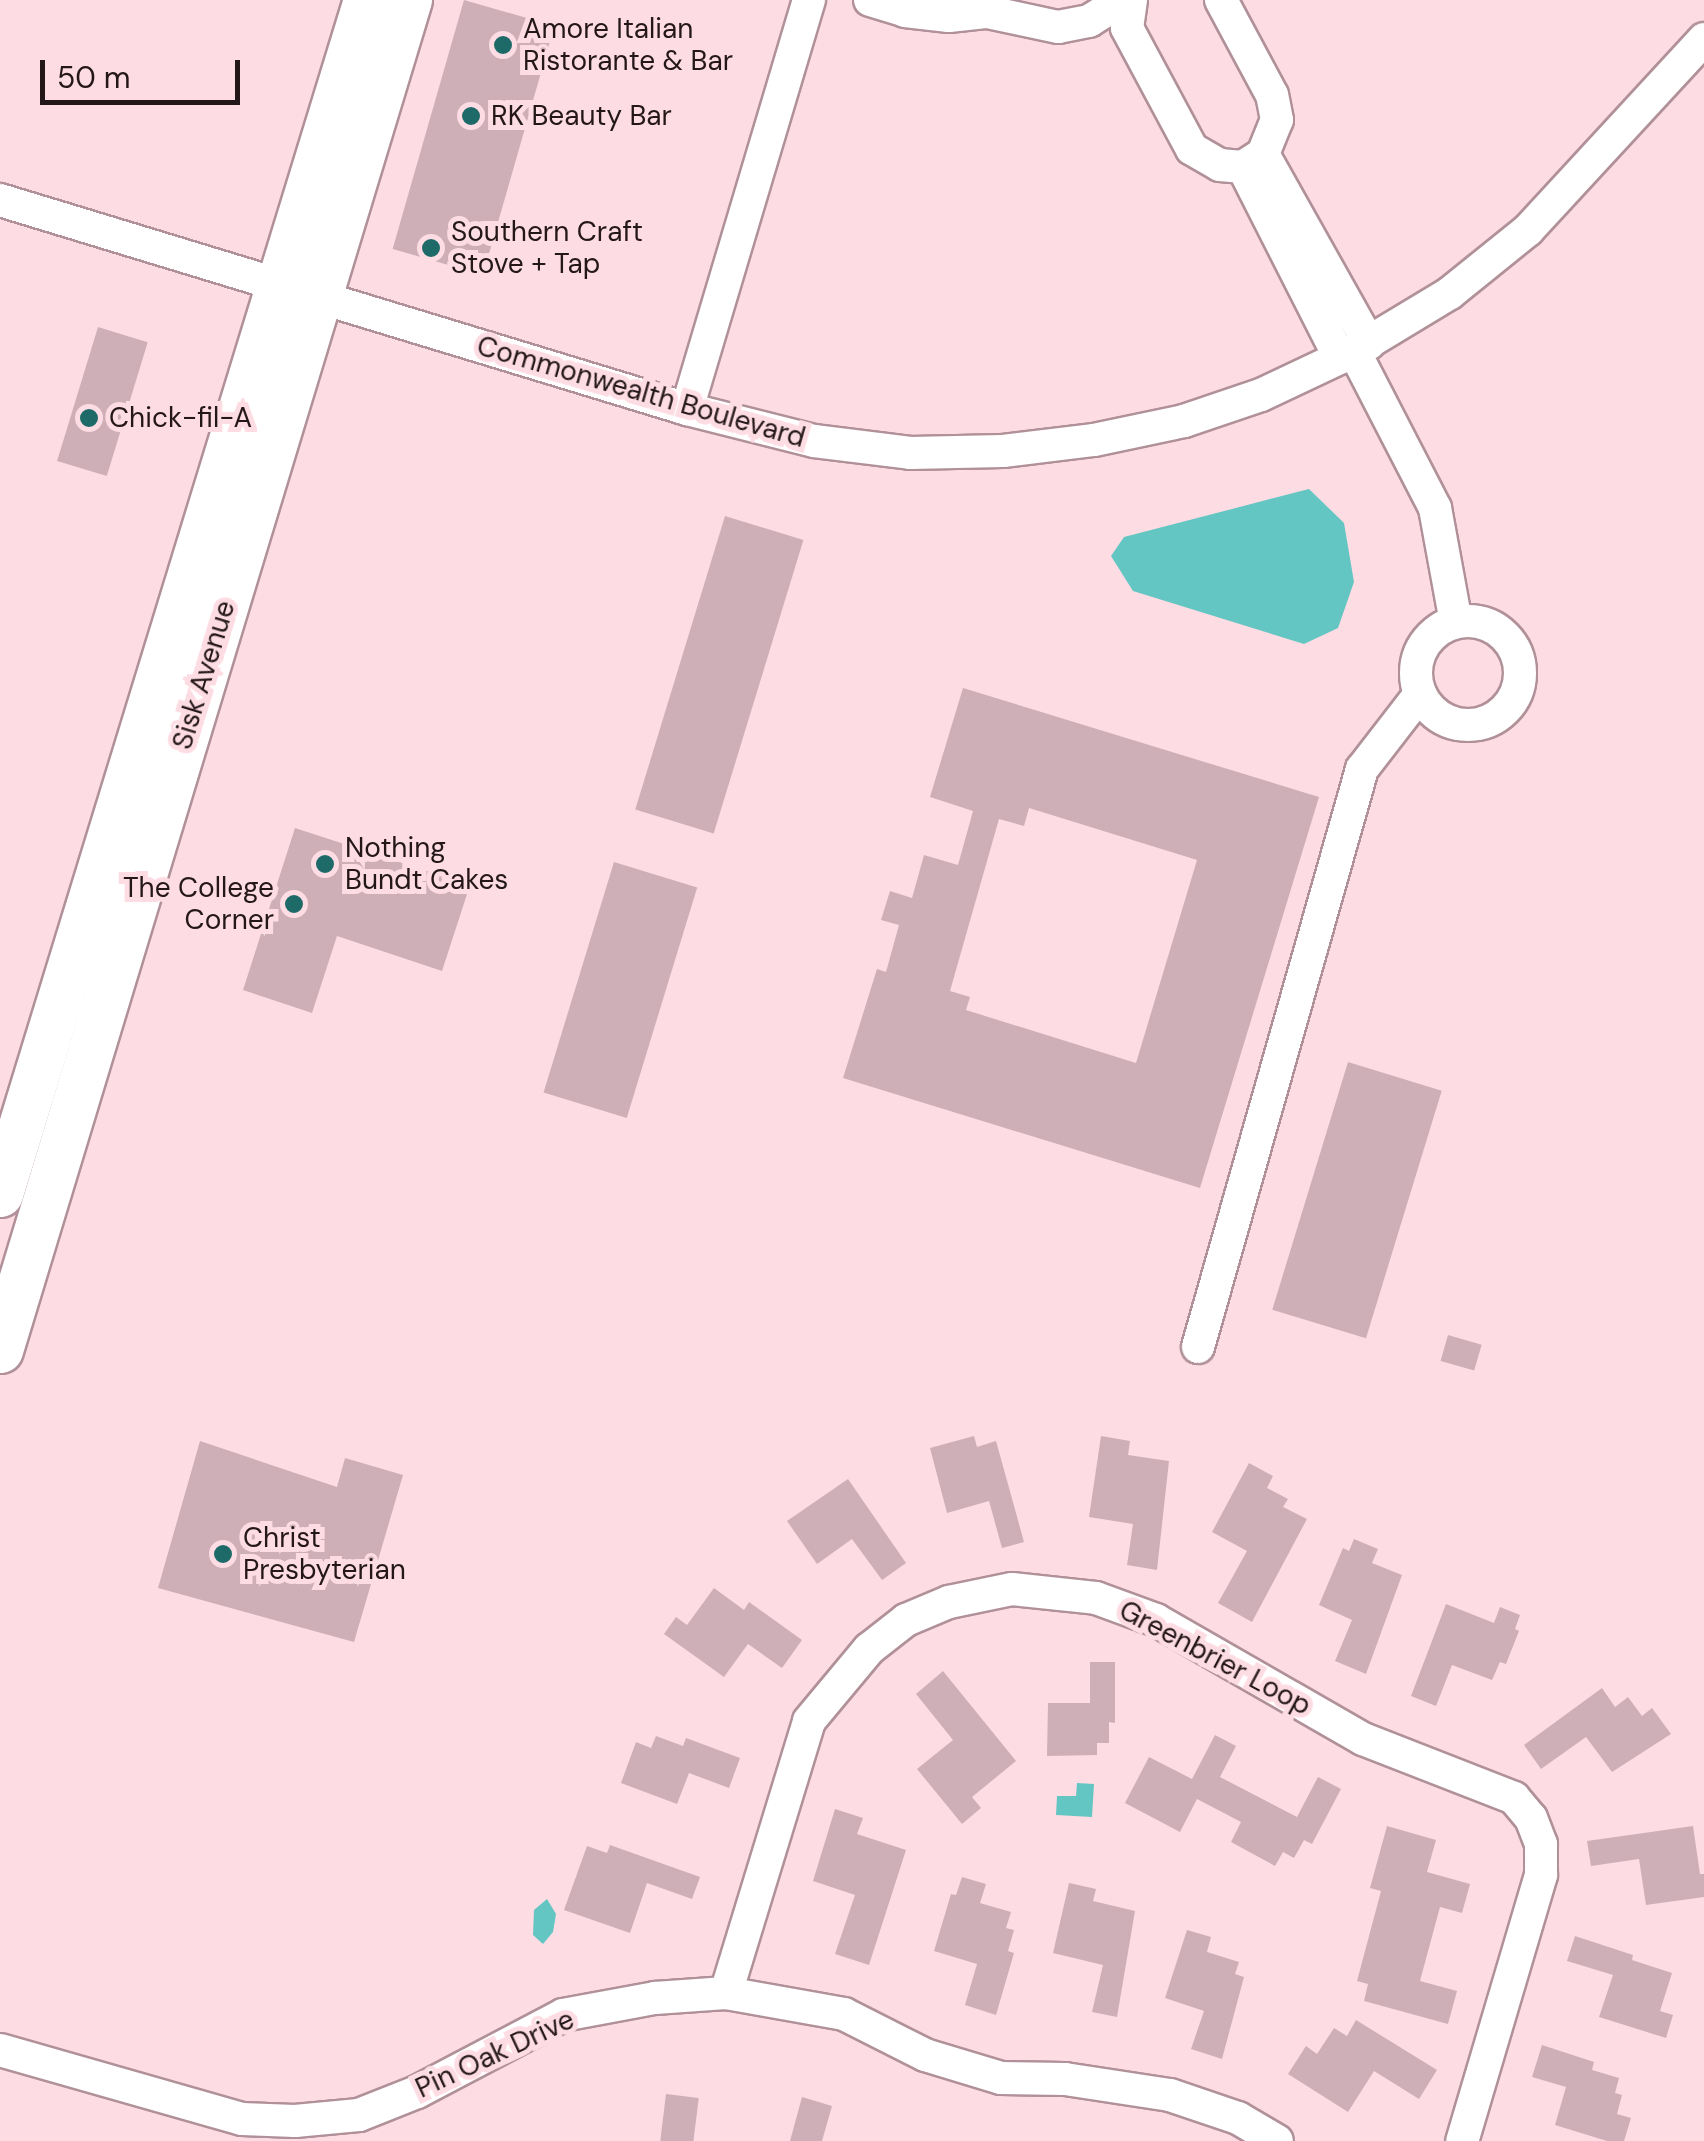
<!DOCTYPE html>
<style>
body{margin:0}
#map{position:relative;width:1704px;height:2141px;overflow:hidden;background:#fedce4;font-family:"DM Sans",sans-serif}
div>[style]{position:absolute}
.water>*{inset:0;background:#63c6c2}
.building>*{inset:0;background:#cfafb7;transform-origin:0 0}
.roads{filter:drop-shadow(2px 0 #b19199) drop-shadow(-2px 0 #b19199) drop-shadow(0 2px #b19199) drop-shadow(0 -2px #b19199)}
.street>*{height:32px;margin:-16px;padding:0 16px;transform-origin:16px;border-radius:16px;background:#fff}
.street>.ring{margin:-16px;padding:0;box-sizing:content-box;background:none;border:32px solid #fff;border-radius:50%}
.secondary>*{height:45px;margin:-22.5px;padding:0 22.5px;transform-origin:22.5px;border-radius:22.5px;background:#fff}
.dots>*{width:28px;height:28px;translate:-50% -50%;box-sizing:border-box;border:5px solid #fedce4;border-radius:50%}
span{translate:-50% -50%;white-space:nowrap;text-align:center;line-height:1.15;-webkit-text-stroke:10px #fedce4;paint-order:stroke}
.poi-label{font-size:28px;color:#23171a}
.left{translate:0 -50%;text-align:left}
.right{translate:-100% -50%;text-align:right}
.street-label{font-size:28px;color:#23171a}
.scale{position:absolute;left:40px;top:60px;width:200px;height:45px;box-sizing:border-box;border:5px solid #23171a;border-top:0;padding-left:12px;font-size:30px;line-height:35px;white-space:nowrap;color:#23171a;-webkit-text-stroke:8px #fedce4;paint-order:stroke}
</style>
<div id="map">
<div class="water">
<div style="clip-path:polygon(1309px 489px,1344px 523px,1354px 582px,1338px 628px,1304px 644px,1133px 591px,1111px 556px,1124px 537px)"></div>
<div style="clip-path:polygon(1077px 1783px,1094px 1784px,1092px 1817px,1056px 1815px,1057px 1796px,1076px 1796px)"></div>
<div style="clip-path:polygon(547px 1899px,556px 1914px,553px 1932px,543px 1944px,533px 1935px,534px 1910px)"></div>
</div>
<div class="building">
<div style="left:464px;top:0;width:94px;height:259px;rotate:16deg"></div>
<div style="left:98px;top:327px;width:52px;height:140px;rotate:17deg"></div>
<div style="left:725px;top:516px;width:82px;height:307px;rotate:17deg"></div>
<div style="clip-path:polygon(evenodd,963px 688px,1319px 797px,1200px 1188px,843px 1078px,877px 969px,886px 972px,899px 925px,881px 920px,890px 891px,912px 898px,924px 855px,958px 865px,973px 811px,930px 797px,963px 688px,1029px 808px,1197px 860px,1136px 1063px,966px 1010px,970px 997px,950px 991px,999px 819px,1024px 826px,1029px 808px)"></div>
<div style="clip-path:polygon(295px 828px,470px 885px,442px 971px,337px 936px,312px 1013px,243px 990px)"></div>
<div style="left:614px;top:862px;width:87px;height:241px;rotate:17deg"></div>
<div style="left:1348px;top:1062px;width:98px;height:259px;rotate:17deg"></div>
<div style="left:1448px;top:1335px;width:35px;height:27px;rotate:16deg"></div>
<div style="clip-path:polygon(974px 1436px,977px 1447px,996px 1441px,1024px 1542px,1002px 1548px,989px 1501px,947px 1513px,930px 1448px)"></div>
<div style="clip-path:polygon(1101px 1436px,1130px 1441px,1128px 1455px,1169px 1461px,1157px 1570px,1127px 1565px,1133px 1524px,1089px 1517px)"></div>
<div style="clip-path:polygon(200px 1441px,337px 1487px,345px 1458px,403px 1475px,354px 1642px,158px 1588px)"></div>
<div style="clip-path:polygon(1249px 1463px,1273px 1476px,1267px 1488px,1288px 1499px,1283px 1507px,1307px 1519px,1252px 1622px,1218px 1603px,1247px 1551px,1212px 1532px)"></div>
<div style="clip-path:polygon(848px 1479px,906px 1563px,882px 1580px,852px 1539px,817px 1564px,787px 1521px)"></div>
<div style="clip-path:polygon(1354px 1539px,1378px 1549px,1372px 1563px,1402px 1575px,1366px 1674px,1335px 1661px,1352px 1620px,1319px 1605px,1343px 1548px,1349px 1551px)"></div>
<div style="clip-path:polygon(714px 1588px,744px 1610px,749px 1602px,802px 1640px,782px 1668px,748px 1644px,724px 1677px,664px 1634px,676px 1617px,687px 1625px)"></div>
<div style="clip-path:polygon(1446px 1604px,1494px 1623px,1500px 1607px,1520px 1615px,1515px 1629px,1519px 1631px,1506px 1664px,1500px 1662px,1492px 1680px,1452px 1665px,1436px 1706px,1411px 1696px)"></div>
<div style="clip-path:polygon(1090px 1662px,1115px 1662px,1115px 1723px,1109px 1722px,1109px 1743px,1097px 1743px,1097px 1755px,1047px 1756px,1048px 1703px,1090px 1703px)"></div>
<div style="clip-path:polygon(943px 1671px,1016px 1761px,972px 1797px,981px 1808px,962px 1824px,917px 1769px,953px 1740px,916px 1694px)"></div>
<div style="clip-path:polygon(1602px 1688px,1615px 1707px,1628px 1697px,1642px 1716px,1652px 1708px,1671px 1734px,1612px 1772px,1586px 1737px,1541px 1769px,1524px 1745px)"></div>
<div style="clip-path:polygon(1215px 1735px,1236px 1746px,1220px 1777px,1297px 1817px,1318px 1777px,1341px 1789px,1312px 1844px,1304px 1840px,1294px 1858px,1283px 1852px,1275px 1866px,1231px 1842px,1241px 1822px,1197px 1799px,1180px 1832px,1125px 1803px,1149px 1757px,1192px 1779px)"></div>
<div style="clip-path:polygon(656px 1736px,683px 1746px,686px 1738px,740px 1758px,729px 1788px,689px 1773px,677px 1804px,621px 1783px,636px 1742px,651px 1748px)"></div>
<div style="clip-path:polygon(835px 1809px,863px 1818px,857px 1834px,906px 1850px,869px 1965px,835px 1954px,855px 1895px,813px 1881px)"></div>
<div style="clip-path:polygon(1387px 1826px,1436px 1840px,1427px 1872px,1470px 1884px,1462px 1913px,1440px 1907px,1420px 1981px,1457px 1991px,1448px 2024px,1364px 2001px,1368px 1984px,1357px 1981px,1381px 1891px,1370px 1888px)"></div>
<div style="clip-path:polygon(1693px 1826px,1700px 1874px,1704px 1874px,1704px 1897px,1646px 1905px,1639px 1859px,1591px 1866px,1587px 1841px)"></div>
<div style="clip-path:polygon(610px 1845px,700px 1877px,692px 1899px,647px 1883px,630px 1933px,564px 1910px,587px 1846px,607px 1853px)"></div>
<div style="clip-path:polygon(962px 1877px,986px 1884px,980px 1903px,1011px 1912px,1006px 1928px,1014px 1930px,1008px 1951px,1014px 1953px,996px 2015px,965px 2005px,977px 1964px,934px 1951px,951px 1894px,956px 1895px)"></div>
<div style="clip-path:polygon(1069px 1883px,1096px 1889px,1093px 1901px,1135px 1911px,1117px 2017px,1092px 2012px,1103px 1965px,1053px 1953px)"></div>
<div style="clip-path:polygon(1187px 1930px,1211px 1937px,1207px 1952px,1239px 1962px,1235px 1974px,1244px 1977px,1222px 2059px,1191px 2049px,1204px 2011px,1165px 1998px)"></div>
<div style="clip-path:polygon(1575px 1936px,1633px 1955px,1632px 1960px,1672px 1973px,1660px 2011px,1673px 2015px,1666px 2038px,1599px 2017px,1613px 1975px,1567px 1961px)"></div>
<div style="clip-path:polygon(1356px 2020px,1437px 2070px,1419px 2099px,1374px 2071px,1348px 2112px,1288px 2074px,1306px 2046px,1317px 2054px,1334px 2028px,1347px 2036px)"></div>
<div style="clip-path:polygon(1542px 2045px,1594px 2062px,1592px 2070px,1619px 2078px,1615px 2093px,1622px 2095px,1617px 2114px,1631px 2118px,1624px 2141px,1607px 2141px,1555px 2125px,1566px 2087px,1532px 2077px)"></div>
<div style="left:666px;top:2094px;width:33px;height:47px;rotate:7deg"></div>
<div style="clip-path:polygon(802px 2097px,832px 2106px,822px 2141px,790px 2141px)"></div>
</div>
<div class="roads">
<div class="street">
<div style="left:870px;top:0;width:37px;rotate:17deg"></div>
<div style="left:905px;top:11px;width:44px;rotate:6.5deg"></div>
<div style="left:949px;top:16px;width:39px;rotate:-6deg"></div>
<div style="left:988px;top:12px;width:72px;rotate:12.1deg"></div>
<div style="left:1058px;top:27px;width:32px;rotate:-11deg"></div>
<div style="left:1089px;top:21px;width:39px;rotate:-32deg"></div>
<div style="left:1131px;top:0;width:28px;rotate:98deg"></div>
<div style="left:1127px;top:28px;width:137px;rotate:61.8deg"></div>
<div style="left:1192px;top:149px;width:32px;rotate:30deg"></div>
<div style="left:1220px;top:165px;width:23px;rotate:5deg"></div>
<div style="left:1243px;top:167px;width:24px;rotate:-33deg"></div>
<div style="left:1263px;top:154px;width:37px;rotate:-68deg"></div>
<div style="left:1277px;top:120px;width:25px;rotate:-101deg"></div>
<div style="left:1272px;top:95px;width:108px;rotate:-118.2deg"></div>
<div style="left:1263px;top:154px;width:217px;rotate:60.7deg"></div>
<div style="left:1243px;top:167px;width:214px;rotate:63.1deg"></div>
<div style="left:0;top:200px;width:718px;rotate:16.92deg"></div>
<div style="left:687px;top:409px;width:131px;rotate:14.1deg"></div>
<div style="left:814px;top:441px;width:97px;rotate:7.1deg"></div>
<div style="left:910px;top:453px;width:93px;rotate:-1.2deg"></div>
<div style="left:1003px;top:451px;width:92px;rotate:-6.9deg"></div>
<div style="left:1094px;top:440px;width:92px;rotate:-11.9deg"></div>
<div style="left:1184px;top:421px;width:81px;rotate:-18.7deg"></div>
<div style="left:1261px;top:395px;width:103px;rotate:-25.3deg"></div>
<div style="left:1354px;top:351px;width:112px;rotate:-31.1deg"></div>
<div style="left:1450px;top:293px;width:100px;rotate:-38.9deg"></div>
<div style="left:1528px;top:230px;width:260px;rotate:-47.3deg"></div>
<div style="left:1354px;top:351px;width:177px;rotate:62.7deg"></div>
<div style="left:1435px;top:508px;width:116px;rotate:79.6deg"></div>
<div style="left:687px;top:409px;width:427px;rotate:-73.4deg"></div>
<div class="ring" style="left:1416px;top:621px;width:72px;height:72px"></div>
<div style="left:1198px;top:1347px;width:601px;rotate:-74.16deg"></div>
<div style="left:1362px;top:769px;width:95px;rotate:-52.3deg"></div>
<div style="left:726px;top:1993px;width:284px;rotate:-73deg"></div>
<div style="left:809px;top:1721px;width:94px;rotate:-50.2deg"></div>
<div style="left:869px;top:1649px;width:47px;rotate:-38.1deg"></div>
<div style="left:906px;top:1620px;width:47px;rotate:-22.7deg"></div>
<div style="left:949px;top:1602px;width:64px;rotate:-11.7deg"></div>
<div style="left:1012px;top:1589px;width:84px;rotate:6.1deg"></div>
<div style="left:1096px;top:1598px;width:64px;rotate:20.1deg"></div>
<div style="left:1156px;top:1620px;width:239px;rotate:29.9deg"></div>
<div style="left:1363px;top:1739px;width:162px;rotate:21.3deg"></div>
<div style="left:1514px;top:1798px;width:26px;rotate:50deg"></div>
<div style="left:1531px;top:1818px;width:28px;rotate:69deg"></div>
<div style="left:1541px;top:1844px;width:31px;rotate:90deg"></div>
<div style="left:1541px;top:1875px;width:277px;rotate:106.5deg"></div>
<div style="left:0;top:2050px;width:252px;rotate:15.9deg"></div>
<div style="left:242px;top:2119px;width:53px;rotate:2.2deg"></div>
<div style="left:295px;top:2121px;width:64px;rotate:-5.4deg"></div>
<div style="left:359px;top:2115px;width:62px;rotate:-21.6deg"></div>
<div style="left:417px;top:2092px;width:165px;rotate:-27.8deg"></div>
<div style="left:563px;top:2015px;width:94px;rotate:-10.5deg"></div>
<div style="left:655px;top:1998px;width:71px;rotate:-4deg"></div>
<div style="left:726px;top:1993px;width:120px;rotate:10.1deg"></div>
<div style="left:844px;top:2014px;width:91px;rotate:26.8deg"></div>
<div style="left:925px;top:2055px;width:79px;rotate:16.8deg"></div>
<div style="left:1001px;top:2078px;width:64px;rotate:0.9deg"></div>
<div style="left:1065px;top:2079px;width:106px;rotate:8.7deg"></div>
<div style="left:1170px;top:2095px;width:72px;rotate:18.7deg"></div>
<div style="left:1238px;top:2118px;width:45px;rotate:30.5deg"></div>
</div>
<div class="secondary">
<div style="left:0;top:1194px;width:1249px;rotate:-72.96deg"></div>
<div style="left:0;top:1350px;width:1411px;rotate:-73.15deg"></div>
</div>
</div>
<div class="dots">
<div style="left:503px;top:45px;background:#1e6a68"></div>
<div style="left:471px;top:116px;background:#1e6a68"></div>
<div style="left:431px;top:248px;background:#1e6a68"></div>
<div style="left:89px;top:418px;background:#1e6a68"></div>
<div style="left:325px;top:864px;background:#1e6a68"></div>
<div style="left:294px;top:904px;background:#1e6a68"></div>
<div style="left:223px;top:1554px;background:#1e6a68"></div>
</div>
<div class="poi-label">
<span class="left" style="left:523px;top:45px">Amore Italian<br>Ristorante &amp; Bar</span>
<span class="left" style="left:491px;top:116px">RK Beauty Bar</span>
<span class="left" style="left:451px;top:248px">Southern Craft<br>Stove + Tap</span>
<span class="left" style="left:109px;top:418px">Chick-fil-A</span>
<span class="left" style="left:345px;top:864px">Nothing<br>Bundt Cakes</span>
<span class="right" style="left:274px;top:904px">The College<br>Corner</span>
<span class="left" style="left:243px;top:1554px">Christ<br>Presbyterian</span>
</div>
<div class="street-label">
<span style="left:641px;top:392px;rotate:16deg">Commonwealth Boulevard</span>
<span style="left:204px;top:675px;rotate:-73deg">Sisk Avenue</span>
<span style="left:1215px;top:1658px;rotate:28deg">Greenbrier Loop</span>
<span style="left:495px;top:2054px;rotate:-25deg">Pin Oak Drive</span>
</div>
<div class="scale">50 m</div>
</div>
